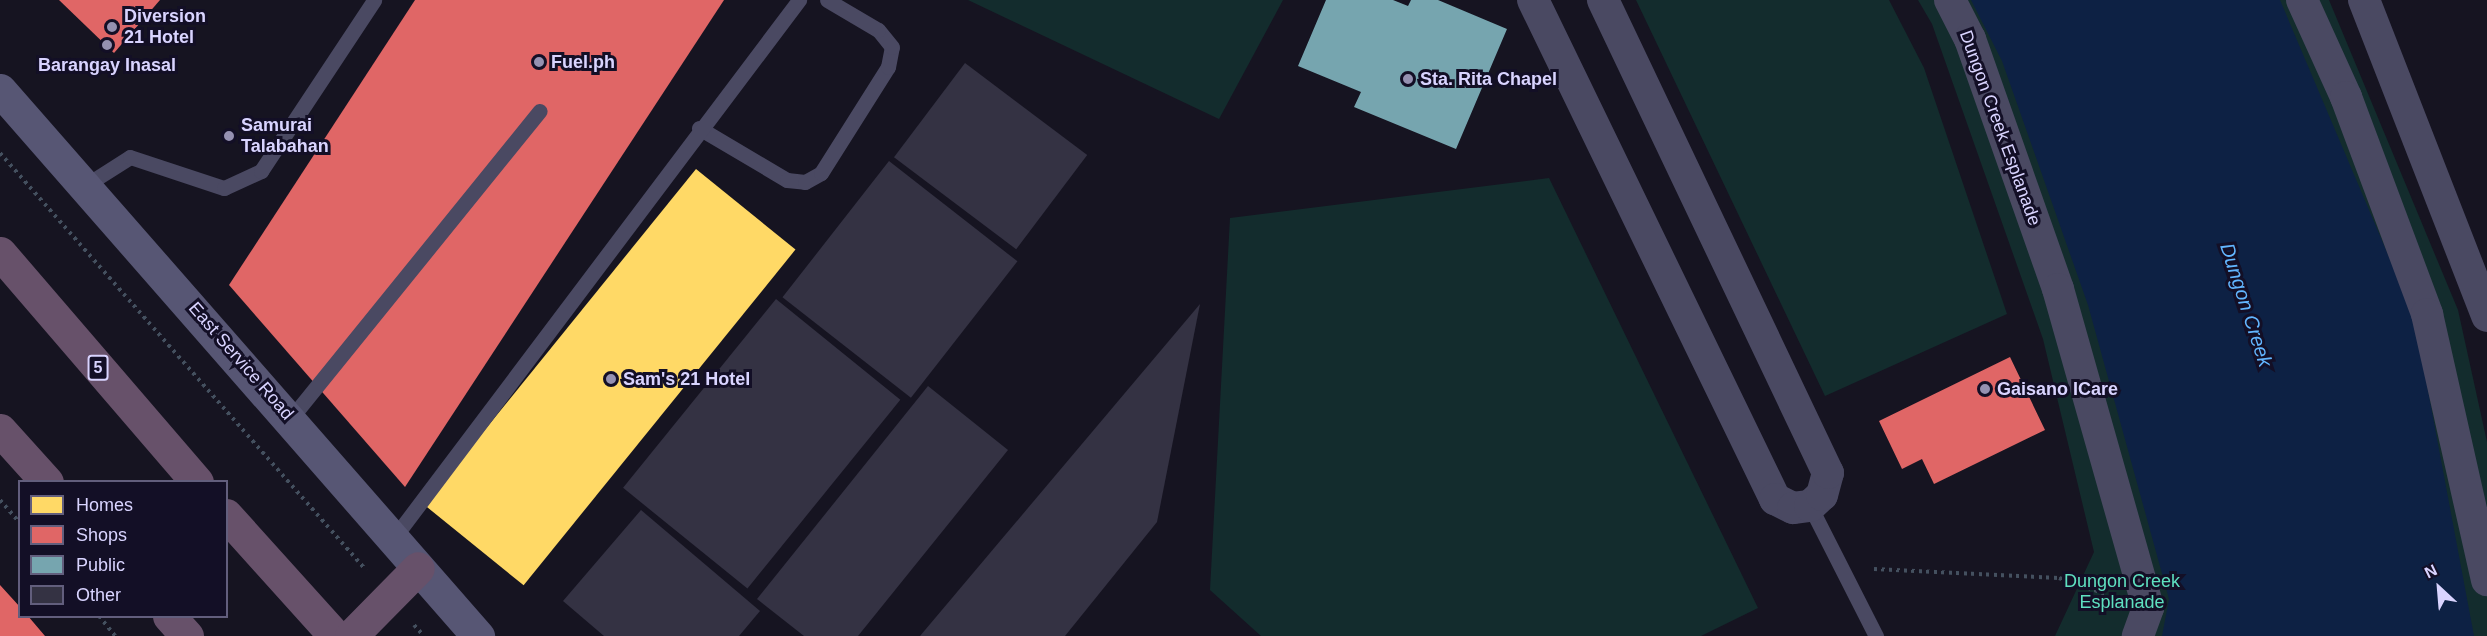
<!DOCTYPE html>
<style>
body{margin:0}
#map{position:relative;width:2487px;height:636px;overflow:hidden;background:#161421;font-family:Arial,sans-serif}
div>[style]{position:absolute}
.green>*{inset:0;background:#132c2d}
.water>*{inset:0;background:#0d2144}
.homes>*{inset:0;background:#ffd966;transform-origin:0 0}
.shops>*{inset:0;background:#e06666}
.public>*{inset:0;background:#76a5af}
.building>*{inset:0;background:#343243;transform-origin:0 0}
.path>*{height:4px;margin-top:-2px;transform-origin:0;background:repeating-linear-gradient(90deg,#44505f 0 3px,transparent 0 7.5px)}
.lane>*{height:15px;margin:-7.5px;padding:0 7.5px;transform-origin:7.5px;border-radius:7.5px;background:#4a4962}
.street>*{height:32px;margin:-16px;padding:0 16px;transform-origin:16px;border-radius:16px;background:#4a4962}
.secondary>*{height:33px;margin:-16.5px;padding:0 16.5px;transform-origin:16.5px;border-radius:16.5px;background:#575674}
.highway>*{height:33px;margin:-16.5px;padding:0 16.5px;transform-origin:16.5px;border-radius:16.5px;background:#67516a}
.dots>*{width:16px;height:16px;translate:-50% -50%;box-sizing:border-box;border:3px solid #130f26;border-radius:50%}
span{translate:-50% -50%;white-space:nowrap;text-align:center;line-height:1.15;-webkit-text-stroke:6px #130f26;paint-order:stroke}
.shield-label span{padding:2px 4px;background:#130f26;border:2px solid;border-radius:4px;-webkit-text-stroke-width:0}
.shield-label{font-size:16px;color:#d9d4ff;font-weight:700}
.poi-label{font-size:18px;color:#d9d4ff;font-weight:700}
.left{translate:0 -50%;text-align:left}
.street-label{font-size:18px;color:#d9d4ff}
.park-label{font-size:18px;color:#5fe0c0}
.water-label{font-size:20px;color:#62b6ff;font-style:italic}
.legend{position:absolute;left:18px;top:480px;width:210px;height:138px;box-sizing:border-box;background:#130f26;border:2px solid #625e7d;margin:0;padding:8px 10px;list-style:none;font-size:18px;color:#d9d4ff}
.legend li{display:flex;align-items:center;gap:12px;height:30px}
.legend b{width:30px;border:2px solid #625e7d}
.north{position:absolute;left:2409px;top:558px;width:60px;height:60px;-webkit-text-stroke:4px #130f26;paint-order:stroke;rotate:334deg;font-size:16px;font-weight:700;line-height:24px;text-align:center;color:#d9d4ff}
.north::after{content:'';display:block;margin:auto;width:21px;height:27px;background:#d9d4ff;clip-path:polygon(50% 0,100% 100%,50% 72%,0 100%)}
</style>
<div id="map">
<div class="green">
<div style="clip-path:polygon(968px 0,1283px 0,1219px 119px)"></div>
<div style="clip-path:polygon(1636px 0,1889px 0,1924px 68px,2007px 314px,1825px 396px)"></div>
<div style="clip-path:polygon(1918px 0,2025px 0,2272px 636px,2055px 636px,2094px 552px,2043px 339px,1932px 24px)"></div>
<div style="clip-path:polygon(2200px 0,2329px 0,2458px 310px,2487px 442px,2487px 636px,2445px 636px)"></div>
<div style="clip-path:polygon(1549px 178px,1758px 608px,1701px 636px,1261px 636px,1210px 590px,1230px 218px)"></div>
</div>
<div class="water">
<div style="clip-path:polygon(1971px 0,2280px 0,2414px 316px,2474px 636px,2162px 636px,2169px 599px,2088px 305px,2002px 61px)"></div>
</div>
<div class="homes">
<div style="left:696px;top:169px;width:128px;height:432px;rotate:39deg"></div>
</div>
<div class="shops">
<div style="clip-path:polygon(59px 0,160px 0,114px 53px)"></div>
<div style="clip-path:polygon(415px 0,724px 0,405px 487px,229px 285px)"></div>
<div style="clip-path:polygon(2010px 357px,2045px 430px,1934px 484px,1922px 459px,1902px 469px,1879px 421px)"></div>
<div style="clip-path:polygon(0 585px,20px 607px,20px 616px,28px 616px,45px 636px,0 636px)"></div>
</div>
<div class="public">
<div style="clip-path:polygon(1326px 0,1393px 0,1408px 6px,1411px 0,1438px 0,1507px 29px,1456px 149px,1354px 107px,1361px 92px,1298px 66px)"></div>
</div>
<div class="building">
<div style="left:965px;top:63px;width:153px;height:118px;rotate:37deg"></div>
<div style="left:889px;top:161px;width:163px;height:173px;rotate:38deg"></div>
<div style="left:776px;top:299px;width:160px;height:243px;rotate:39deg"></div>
<div style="clip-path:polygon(1200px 304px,1157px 522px,1065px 636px,920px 636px)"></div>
<div style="clip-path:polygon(928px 386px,1008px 450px,858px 636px,804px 636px,757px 599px)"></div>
<div style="clip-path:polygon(641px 510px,760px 611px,739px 636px,604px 636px,563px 601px)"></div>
</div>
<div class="path">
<div style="left:0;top:153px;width:555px;rotate:48.73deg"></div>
<div style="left:0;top:500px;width:30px;rotate:49deg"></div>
<div style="left:1874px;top:569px;width:185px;rotate:2.8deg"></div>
<div style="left:2059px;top:578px;width:50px;rotate:18.8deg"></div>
<div style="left:99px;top:616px;width:26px;rotate:51deg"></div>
<div style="left:414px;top:625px;width:15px;rotate:48deg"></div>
</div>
<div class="lane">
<div style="left:699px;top:128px;width:102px;rotate:30.6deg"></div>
<div style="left:787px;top:180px;width:18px;rotate:6deg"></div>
<div style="left:805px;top:182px;width:18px;rotate:-29deg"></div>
<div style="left:821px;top:173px;width:125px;rotate:-57.7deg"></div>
<div style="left:888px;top:67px;width:20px;rotate:-79deg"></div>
<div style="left:892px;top:47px;width:22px;rotate:-129deg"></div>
<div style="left:878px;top:30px;width:59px;rotate:-149.5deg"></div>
<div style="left:86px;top:185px;width:52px;rotate:-32.5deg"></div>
<div style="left:130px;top:157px;width:99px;rotate:18.3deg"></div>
<div style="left:224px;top:188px;width:41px;rotate:-24.7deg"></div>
<div style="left:261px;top:171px;width:205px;rotate:-56.5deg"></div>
<div style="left:291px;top:418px;width:395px;rotate:-51deg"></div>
<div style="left:1810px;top:506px;width:146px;rotate:63.1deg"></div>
<div style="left:393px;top:539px;width:675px;rotate:-53.01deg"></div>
</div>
<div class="street">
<div style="left:1533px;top:0;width:555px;rotate:64.13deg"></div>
<div style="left:1775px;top:499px;width:20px;rotate:27deg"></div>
<div style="left:1793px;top:508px;width:17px;rotate:-7deg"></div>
<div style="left:1810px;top:506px;width:16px;rotate:-43deg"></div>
<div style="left:1822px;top:495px;width:23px;rotate:-75deg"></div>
<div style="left:1828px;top:473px;width:524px;rotate:-115.44deg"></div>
<div style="left:1950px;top:0;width:44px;rotate:62.9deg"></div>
<div style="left:1970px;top:39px;width:265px;rotate:70.6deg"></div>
<div style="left:2058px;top:289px;width:331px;rotate:74.2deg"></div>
<div style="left:2148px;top:608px;width:30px;rotate:110deg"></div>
<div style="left:2302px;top:0;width:107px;rotate:65.6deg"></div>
<div style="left:2346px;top:97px;width:232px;rotate:69.5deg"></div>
<div style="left:2427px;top:314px;width:273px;rotate:77.3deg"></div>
<div style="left:2364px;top:0;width:339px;rotate:68.7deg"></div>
</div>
<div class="secondary">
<div style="left:0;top:90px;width:726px;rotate:48.8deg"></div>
</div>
<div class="highway">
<div style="left:0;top:253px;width:302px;rotate:49.3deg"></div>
<div style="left:0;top:430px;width:70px;rotate:47.9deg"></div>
<div style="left:226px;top:515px;width:163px;rotate:48deg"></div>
<div style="left:169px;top:616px;width:27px;rotate:48deg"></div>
<div style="left:351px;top:636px;width:95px;rotate:-45.4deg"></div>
</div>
<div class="dots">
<div style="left:112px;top:27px;background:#9591b1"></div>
<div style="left:107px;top:45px;background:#9591b1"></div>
<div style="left:539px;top:62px;background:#9591b1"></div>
<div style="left:1408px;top:79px;background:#9591b1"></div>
<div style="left:229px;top:136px;background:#9591b1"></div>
<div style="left:611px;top:379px;background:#9591b1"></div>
<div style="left:1985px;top:389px;background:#9591b1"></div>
</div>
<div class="shield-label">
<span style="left:98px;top:368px">5</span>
</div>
<div class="poi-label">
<span class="left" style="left:124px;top:27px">Diversion<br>21 Hotel</span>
<span class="left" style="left:551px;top:62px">Fuel.ph</span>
<span style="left:107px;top:65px">Barangay Inasal</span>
<span class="left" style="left:1420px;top:79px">Sta. Rita Chapel</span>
<span class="left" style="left:241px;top:136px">Samurai<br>Talabahan</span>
<span class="left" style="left:623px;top:379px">Sam's 21 Hotel</span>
<span class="left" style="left:1997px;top:389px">Gaisano ICare</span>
</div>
<div class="street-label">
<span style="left:2000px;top:128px;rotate:70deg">Dungon Creek Esplanade</span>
<span style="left:241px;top:361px;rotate:49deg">East Service Road</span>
</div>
<div class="park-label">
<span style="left:2122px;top:592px">Dungon Creek<br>Esplanade</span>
</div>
<div class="water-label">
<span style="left:2246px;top:305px;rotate:72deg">Dungon Creek</span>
</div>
<ul class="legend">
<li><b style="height:16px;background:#ffd966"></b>Homes</li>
<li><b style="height:16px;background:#e06666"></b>Shops</li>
<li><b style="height:16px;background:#76a5af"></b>Public</li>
<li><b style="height:16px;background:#343243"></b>Other</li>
</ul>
<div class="north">N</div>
</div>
